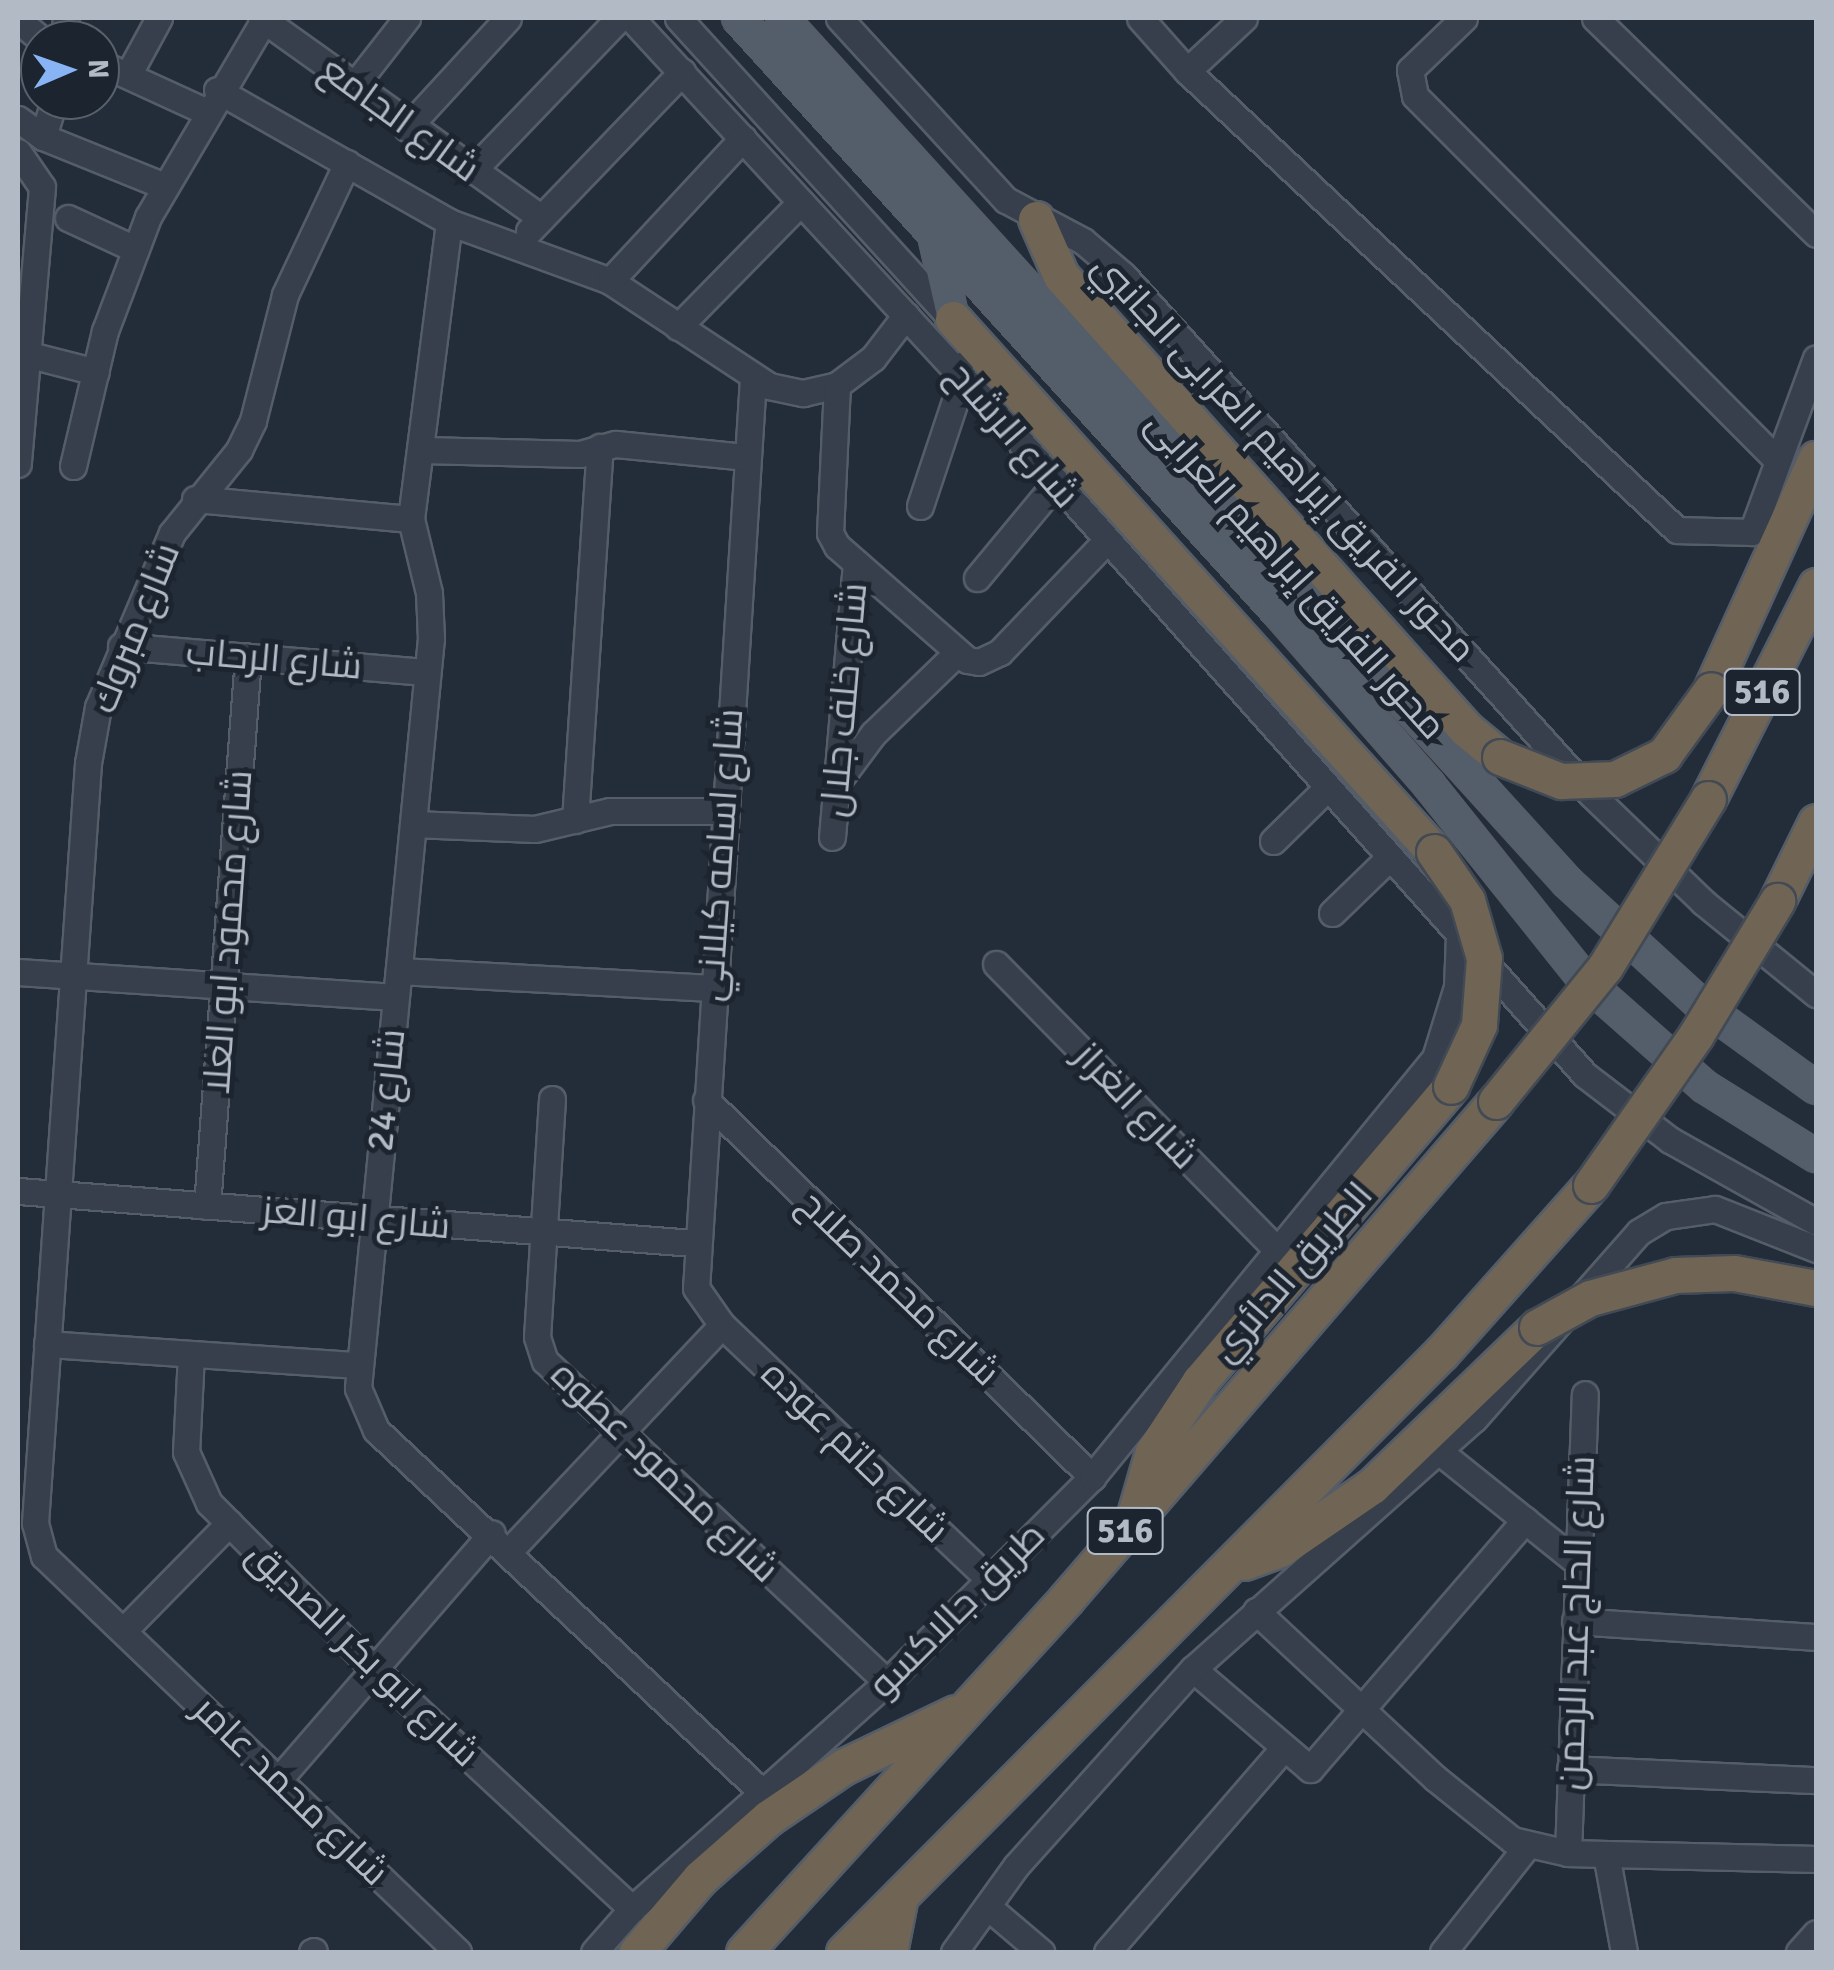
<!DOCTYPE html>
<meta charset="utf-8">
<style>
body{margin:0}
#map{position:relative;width:1834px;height:1970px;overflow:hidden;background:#232d3a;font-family:Signika,Cairo,sans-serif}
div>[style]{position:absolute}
.roads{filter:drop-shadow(2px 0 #555d68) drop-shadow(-2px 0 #555d68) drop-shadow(0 2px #555d68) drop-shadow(0 -2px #555d68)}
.minor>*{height:25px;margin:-12.5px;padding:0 12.5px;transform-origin:12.5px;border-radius:12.5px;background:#363f4b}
.major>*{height:30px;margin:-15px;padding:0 15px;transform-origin:15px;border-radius:15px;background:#545e6b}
.highway>*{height:35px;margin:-17.5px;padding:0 17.5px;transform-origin:17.5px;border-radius:17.5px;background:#706554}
.bridges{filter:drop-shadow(2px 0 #424a55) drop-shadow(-2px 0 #424a55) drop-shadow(0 2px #424a55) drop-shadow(0 -2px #424a55)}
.highway-bridge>*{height:35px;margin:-17.5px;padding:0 17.5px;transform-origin:17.5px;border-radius:17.5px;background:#706554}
span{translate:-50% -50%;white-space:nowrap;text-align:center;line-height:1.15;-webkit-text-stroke:10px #1c242f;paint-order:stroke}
.shield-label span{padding:2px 8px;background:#1c242f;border:2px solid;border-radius:8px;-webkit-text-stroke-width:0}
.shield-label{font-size:35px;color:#b2bac6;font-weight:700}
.street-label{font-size:38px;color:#b2bac6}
.frame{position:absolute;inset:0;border:20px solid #b2bac6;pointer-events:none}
.north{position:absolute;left:20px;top:20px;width:100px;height:100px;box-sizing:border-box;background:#1c242f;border:2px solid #58606b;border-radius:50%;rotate:88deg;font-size:28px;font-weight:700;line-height:40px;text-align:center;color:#b2bac6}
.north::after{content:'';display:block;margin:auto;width:35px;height:45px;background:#88b3f5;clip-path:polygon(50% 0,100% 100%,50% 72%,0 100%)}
</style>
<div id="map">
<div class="roads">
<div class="minor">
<div style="left:261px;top:18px;width:344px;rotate:35.5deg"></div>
<div style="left:631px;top:18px;width:485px;rotate:47.3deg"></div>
<div style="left:960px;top:374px;width:939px;rotate:48.28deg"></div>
<div style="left:1585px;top:1075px;width:107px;rotate:37.4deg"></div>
<div style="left:1670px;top:1140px;width:167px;rotate:29.3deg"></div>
<div style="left:678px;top:18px;width:410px;rotate:47.7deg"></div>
<div style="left:839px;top:18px;width:247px;rotate:47.5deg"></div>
<div style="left:1006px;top:200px;width:87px;rotate:28deg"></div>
<div style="left:1083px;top:241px;width:52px;rotate:40.4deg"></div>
<div style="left:1123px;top:275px;width:700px;rotate:47.95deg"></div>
<div style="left:1592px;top:795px;width:154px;rotate:43.9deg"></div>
<div style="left:1703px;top:902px;width:146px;rotate:39.2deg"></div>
<div style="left:1140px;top:18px;width:71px;rotate:48.4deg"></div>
<div style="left:1187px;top:71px;width:671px;rotate:43.13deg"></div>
<div style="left:1677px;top:530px;width:75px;rotate:1.5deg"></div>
<div style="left:1752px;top:532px;width:185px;rotate:-69.8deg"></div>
<div style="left:1464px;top:18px;width:75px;rotate:136.1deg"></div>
<div style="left:1410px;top:70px;width:26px;rotate:79deg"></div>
<div style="left:1415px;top:96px;width:513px;rotate:45.16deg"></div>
<div style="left:1595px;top:18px;width:309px;rotate:44.3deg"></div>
<div style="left:18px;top:20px;width:31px;rotate:40deg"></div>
<div style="left:64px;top:40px;width:22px;rotate:-85deg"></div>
<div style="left:100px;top:63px;width:115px;rotate:24.6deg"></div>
<div style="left:1187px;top:71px;width:78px;rotate:-42.9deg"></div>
<div style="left:128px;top:75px;width:65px;rotate:-61.5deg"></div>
<div style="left:353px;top:87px;width:88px;rotate:-52deg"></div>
<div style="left:217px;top:90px;width:267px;rotate:29.6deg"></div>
<div style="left:449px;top:222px;width:171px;rotate:20.1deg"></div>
<div style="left:610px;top:281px;width:191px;rotate:33.4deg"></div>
<div style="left:769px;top:386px;width:35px;rotate:12deg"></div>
<div style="left:803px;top:393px;width:35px;rotate:-13deg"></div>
<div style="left:837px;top:385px;width:45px;rotate:-36.9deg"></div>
<div style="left:873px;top:358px;width:54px;rotate:-52.5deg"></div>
<div style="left:18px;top:119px;width:31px;rotate:36deg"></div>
<div style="left:43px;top:137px;width:128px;rotate:22deg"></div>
<div style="left:407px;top:128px;width:149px;rotate:-47.4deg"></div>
<div style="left:43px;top:137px;width:39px;rotate:-73deg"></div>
<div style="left:18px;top:152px;width:42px;rotate:55.6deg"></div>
<div style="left:42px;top:187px;width:278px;rotate:95deg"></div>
<div style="left:347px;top:163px;width:146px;rotate:115.2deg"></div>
<div style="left:285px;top:295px;width:130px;rotate:104.3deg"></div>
<div style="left:253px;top:421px;width:32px;rotate:116deg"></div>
<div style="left:239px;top:450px;width:107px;rotate:128.9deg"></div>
<div style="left:172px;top:533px;width:189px;rotate:113deg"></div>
<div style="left:98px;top:707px;width:57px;rotate:100.1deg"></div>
<div style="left:88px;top:763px;width:762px;rotate:93.99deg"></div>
<div style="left:35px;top:1523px;width:34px;rotate:75deg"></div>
<div style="left:44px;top:1556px;width:573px;rotate:43.73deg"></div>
<div style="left:472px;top:171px;width:212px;rotate:-46.1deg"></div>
<div style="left:68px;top:218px;width:74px;rotate:24.8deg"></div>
<div style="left:449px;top:222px;width:299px;rotate:97.3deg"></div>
<div style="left:411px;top:519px;width:76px;rotate:76.3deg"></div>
<div style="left:429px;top:593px;width:45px;rotate:87.5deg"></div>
<div style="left:431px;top:638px;width:754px;rotate:95.56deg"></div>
<div style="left:358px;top:1388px;width:46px;rotate:66.8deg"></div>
<div style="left:376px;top:1430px;width:531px;rotate:43.17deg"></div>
<div style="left:529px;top:231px;width:221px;rotate:-46.1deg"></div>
<div style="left:610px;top:281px;width:195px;rotate:-47.1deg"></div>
<div style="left:678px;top:327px;width:175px;rotate:-45.5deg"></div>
<div style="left:26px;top:354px;width:72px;rotate:14.4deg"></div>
<div style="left:753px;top:378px;width:912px;rotate:93.58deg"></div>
<div style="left:696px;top:1288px;width:45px;rotate:54.9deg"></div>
<div style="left:722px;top:1325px;width:367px;rotate:43.6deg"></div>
<div style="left:837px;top:385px;width:148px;rotate:92.7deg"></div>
<div style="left:830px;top:533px;width:15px;rotate:62deg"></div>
<div style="left:837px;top:546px;width:173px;rotate:41.2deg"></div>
<div style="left:967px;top:660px;width:12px;rotate:9deg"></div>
<div style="left:979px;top:662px;width:23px;rotate:-25deg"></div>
<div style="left:1000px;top:652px;width:153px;rotate:-46.3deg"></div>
<div style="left:423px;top:450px;width:157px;rotate:1.5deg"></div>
<div style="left:580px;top:454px;width:37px;rotate:-16deg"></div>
<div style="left:616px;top:444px;width:132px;rotate:5.7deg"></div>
<div style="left:73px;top:466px;width:139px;rotate:-76.7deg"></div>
<div style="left:105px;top:331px;width:122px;rotate:-69.3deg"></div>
<div style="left:148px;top:217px;width:229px;rotate:-59.5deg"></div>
<div style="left:195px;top:499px;width:217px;rotate:5.3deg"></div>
<div style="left:920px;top:506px;width:120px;rotate:-71.6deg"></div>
<div style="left:958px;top:392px;width:27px;rotate:-86deg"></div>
<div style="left:977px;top:578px;width:122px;rotate:-50.3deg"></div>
<div style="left:121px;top:646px;width:307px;rotate:4.9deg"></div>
<div style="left:838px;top:781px;width:59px;rotate:-53.3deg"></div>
<div style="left:873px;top:734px;width:117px;rotate:-44deg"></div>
<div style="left:575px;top:820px;width:374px;rotate:-86.2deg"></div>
<div style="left:413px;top:824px;width:122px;rotate:2.3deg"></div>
<div style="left:535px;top:829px;width:77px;rotate:-13.5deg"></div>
<div style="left:610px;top:811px;width:112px"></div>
<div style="left:832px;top:837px;width:275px;rotate:-85deg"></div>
<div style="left:1273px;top:841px;width:74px;rotate:-44.5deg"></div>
<div style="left:1332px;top:913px;width:78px;rotate:-44deg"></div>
<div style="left:996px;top:964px;width:398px;rotate:45.5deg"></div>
<div style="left:399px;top:971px;width:313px;rotate:3.1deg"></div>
<div style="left:18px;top:972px;width:378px;rotate:3.8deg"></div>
<div style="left:552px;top:1099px;width:238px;rotate:93.6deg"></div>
<div style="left:537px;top:1337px;width:25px;rotate:72deg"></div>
<div style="left:545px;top:1361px;width:469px;rotate:43.2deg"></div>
<div style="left:706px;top:1100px;width:540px;rotate:44.32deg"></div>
<div style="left:18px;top:1191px;width:678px;rotate:4.4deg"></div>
<div style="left:207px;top:1206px;width:551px;rotate:-85.73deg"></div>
<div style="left:47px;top:1344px;width:313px;rotate:3.9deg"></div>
<div style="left:191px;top:1354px;width:98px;rotate:92.9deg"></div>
<div style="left:186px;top:1452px;width:56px;rotate:65.7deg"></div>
<div style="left:209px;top:1503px;width:237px;rotate:45.2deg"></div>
<div style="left:376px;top:1671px;width:350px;rotate:42.9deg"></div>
<div style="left:1440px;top:1452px;width:176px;rotate:38.8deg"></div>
<div style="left:510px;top:1550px;width:309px;rotate:-46.7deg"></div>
<div style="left:1256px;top:1611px;width:245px;rotate:43deg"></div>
<div style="left:1435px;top:1778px;width:99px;rotate:38.8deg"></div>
<div style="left:1512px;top:1840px;width:57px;rotate:13.1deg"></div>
<div style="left:1568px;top:1853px;width:248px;rotate:1.4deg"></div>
<div style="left:1575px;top:1621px;width:242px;rotate:3.8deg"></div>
<div style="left:124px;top:1630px;width:150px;rotate:-45.5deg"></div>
<div style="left:1193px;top:1669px;width:154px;rotate:40.5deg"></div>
<div style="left:1310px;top:1769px;width:329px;rotate:-49.2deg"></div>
<div style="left:1570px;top:1769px;width:246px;rotate:2.6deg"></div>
<div style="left:279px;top:1779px;width:325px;rotate:-49.1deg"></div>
<div style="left:1568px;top:1853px;width:459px;rotate:-87.9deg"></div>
<div style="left:1606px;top:1854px;width:100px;rotate:79.6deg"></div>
<div style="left:988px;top:1907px;width:70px;rotate:40.3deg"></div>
<div style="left:312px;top:1952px;width:2px;rotate:-27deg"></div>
<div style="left:594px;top:1952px;width:57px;rotate:-48.5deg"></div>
<div style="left:632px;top:1909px;width:341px;rotate:-41.7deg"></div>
<div style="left:887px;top:1682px;width:290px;rotate:-45deg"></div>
<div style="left:1092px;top:1477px;width:541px;rotate:-50.7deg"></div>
<div style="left:1435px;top:1058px;width:74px;rotate:-72.8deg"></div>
<div style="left:1457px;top:987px;width:53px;rotate:-87.8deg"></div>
<div style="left:954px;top:1952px;width:106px;rotate:-54.2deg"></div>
<div style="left:1016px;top:1866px;width:265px;rotate:-48.1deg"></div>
<div style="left:1193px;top:1669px;width:376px;rotate:-41.7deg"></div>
<div style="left:1474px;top:1419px;width:249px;rotate:-48.6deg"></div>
<div style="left:1639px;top:1232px;width:31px;rotate:-31deg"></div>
<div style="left:1666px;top:1216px;width:49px;rotate:-8.1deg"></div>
<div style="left:1715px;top:1209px;width:109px;rotate:21.6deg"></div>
<div style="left:1107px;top:1952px;width:267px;rotate:-49.1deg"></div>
<div style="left:1443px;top:1952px;width:135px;rotate:-51.6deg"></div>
<div style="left:1799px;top:1952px;width:25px;rotate:-48deg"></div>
</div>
<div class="major">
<div style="left:738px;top:18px;width:800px;rotate:47.74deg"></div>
<div style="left:1276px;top:610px;width:232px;rotate:48.8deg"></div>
<div style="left:1429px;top:785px;width:253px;rotate:51.4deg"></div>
<div style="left:1587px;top:983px;width:157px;rotate:41.4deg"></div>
<div style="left:1705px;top:1087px;width:131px;rotate:31.9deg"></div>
<div style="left:782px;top:18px;width:1167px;rotate:47.74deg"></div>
<div style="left:1567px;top:882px;width:180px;rotate:42.5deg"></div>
<div style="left:1700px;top:1004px;width:143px;rotate:35.9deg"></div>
<div style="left:933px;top:231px;width:90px;rotate:77.2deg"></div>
</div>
<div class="highway">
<div style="left:1036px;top:219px;width:62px;rotate:66.3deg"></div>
<div style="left:1061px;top:276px;width:608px;rotate:48.2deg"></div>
<div style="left:1466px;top:729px;width:44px;rotate:39.5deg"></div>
<div style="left:953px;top:319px;width:718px;rotate:47.94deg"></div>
<div style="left:1711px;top:690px;width:254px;rotate:-65.6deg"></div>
<div style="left:1708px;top:799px;width:239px;rotate:-63.1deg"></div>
<div style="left:1777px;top:901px;width:88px;rotate:-63.7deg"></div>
<div style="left:1136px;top:1511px;width:61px;rotate:-73.9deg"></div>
<div style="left:1153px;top:1452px;width:85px;rotate:-56.5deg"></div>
<div style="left:1200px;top:1381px;width:387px;rotate:-49.6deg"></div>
<div style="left:1244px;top:1562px;width:38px;rotate:-20deg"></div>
<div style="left:1280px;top:1549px;width:112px;rotate:-34.4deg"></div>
<div style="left:1372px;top:1486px;width:229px;rotate:-43.9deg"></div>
<div style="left:637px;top:1952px;width:97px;rotate:-49.6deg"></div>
<div style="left:700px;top:1878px;width:91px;rotate:-41.4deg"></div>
<div style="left:768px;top:1818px;width:91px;rotate:-34.2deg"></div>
<div style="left:843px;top:1767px;width:124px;rotate:-25.7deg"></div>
<div style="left:744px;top:1952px;width:478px;rotate:-47.6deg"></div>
<div style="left:1066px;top:1599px;width:658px;rotate:-49.19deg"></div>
<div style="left:844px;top:1952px;width:847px;rotate:-45.1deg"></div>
<div style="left:1442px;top:1352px;width:224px;rotate:-48.3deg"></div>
<div style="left:889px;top:1952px;width:57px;rotate:-78.9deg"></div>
</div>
</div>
<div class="bridges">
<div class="highway-bridge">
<div style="left:1500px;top:757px;width:66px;rotate:21.5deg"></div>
<div style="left:1561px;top:781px;width:54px;rotate:-2.1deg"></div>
<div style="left:1615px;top:779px;width:55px;rotate:-26.1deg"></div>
<div style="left:1664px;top:755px;width:80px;rotate:-54.1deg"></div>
<div style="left:1434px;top:852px;width:58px;rotate:55.5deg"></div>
<div style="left:1467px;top:900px;width:60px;rotate:73.7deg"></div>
<div style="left:1484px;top:958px;width:67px;rotate:94.3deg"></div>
<div style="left:1479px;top:1025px;width:67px;rotate:114.7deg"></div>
<div style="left:1496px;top:1101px;width:173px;rotate:-50.9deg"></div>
<div style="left:1605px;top:967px;width:197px;rotate:-58.5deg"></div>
<div style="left:1591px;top:1185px;width:183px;rotate:-55deg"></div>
<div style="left:1696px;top:1035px;width:157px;rotate:-58.8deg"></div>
<div style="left:1537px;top:1327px;width:60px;rotate:-28.7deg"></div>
<div style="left:1590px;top:1298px;width:88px;rotate:-15.1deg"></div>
<div style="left:1675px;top:1275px;width:59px;rotate:-1.9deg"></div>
<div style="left:1734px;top:1273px;width:83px;rotate:10.4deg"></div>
</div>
</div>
<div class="shield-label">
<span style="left:1762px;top:692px">516</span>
<span style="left:1125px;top:1531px">516</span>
</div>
<div class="street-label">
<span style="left:400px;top:119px;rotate:36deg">شارع الجامع</span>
<span style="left:1013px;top:435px;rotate:49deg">شارع الرشاح</span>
<span style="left:1284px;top:458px;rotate:47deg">محور الفريق إبراهيم العرابى الجانبي</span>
<span style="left:1296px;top:575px;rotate:48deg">محور الفريق إبراهيم العرابى</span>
<span style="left:135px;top:628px;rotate:-68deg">شارع مبروك</span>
<span style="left:274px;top:659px;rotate:5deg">شارع الرحاب</span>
<span style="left:844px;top:700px;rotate:-85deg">شارع خلف جلال</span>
<span style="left:720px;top:855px;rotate:-86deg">شارع اسامه كيلاني</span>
<span style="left:228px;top:932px;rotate:-86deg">شارع محمود ابو العلا</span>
<span style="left:386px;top:1090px;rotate:-84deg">شارع 24</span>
<span style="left:1136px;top:1106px;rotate:46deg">شارع الغراز</span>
<span style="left:356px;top:1218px;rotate:5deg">شارع ابو العز</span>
<span style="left:1292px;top:1272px;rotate:-49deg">الطريق الدائري</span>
<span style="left:899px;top:1288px;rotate:44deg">شارع محمد صلاح</span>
<span style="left:855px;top:1452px;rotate:44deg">شارع حاتم عوده</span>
<span style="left:665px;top:1472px;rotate:44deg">شارع محمود عطوه</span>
<span style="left:957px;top:1610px;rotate:-45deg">طريق جالاكسو</span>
<span style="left:1576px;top:1623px;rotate:-88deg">شارع الحاج عبد الرحمن</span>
<span style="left:363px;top:1654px;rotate:44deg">شارع ابو بكر الصديق</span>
<span style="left:291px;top:1791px;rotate:44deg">شارع محمد عامر</span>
</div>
<div class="frame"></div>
<div class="north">N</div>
</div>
